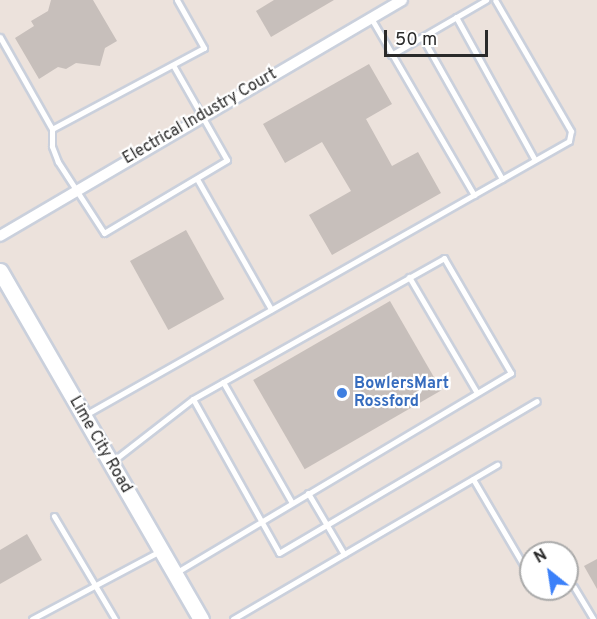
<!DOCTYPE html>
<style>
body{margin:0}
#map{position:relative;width:597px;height:619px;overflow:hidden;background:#ece2dc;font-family:Overpass,sans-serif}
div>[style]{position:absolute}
.building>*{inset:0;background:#c7bfbb;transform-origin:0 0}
.roads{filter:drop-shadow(2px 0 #cad0dc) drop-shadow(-2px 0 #cad0dc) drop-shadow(0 2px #cad0dc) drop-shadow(0 -2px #cad0dc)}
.lane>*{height:5px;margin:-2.5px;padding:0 2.5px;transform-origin:2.5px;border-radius:2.5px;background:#fff}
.street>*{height:10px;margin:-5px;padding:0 5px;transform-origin:5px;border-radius:5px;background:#fff}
.secondary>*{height:15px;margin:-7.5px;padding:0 7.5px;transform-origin:7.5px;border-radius:7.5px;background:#fff}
.dots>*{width:16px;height:16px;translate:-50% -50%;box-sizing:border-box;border:3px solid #fff;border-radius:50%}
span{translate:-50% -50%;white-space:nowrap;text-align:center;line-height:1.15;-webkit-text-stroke:4.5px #fff;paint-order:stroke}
.street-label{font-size:16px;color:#2a2a2a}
.shop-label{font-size:16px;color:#366cbe;font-weight:700}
.left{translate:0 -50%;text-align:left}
.north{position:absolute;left:519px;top:541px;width:60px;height:60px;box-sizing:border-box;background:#fff;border:2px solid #aaa;border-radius:50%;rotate:330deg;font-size:16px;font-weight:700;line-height:24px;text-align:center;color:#2a2a2a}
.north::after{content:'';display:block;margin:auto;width:21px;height:27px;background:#3b80f9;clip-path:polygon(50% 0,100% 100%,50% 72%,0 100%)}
.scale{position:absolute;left:384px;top:30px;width:104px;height:27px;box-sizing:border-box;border:3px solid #2a2a2a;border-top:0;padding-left:8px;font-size:18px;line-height:21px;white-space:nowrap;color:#2a2a2a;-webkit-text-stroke:4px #fff;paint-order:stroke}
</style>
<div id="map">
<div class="building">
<div style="clip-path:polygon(51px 0,93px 0,117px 41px,105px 48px,100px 66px,76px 63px,66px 69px,58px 67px,39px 79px,15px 38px,34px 26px,31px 21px,48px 11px)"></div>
<div style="clip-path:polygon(274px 0,334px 0,271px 37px,256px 11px)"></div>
<div style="clip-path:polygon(369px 64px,392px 104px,366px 119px,392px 166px,418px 152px,441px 193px,332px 255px,309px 215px,351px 191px,322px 142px,285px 163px,263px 124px)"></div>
<div style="left:186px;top:230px;width:79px;height:64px;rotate:61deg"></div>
<div style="left:390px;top:301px;width:103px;height:158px;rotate:60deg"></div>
<div style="clip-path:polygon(27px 534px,42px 560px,0 584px,0 550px)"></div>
<div style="clip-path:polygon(597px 559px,597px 589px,584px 566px)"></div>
</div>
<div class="roads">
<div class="lane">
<div style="left:456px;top:17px;width:163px;rotate:61.1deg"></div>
<div style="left:371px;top:18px;width:205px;rotate:59.8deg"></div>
<div style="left:0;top:37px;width:106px;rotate:60.5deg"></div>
<div style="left:422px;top:37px;width:163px;rotate:60.6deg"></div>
<div style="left:391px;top:55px;width:110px;rotate:-30.1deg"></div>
<div style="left:173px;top:65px;width:109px;rotate:60.4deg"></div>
<div style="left:227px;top:160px;width:143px;rotate:149.3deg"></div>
<div style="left:104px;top:233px;width:85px;rotate:-122.9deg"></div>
<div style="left:58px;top:162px;width:17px;rotate:-111deg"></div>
<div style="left:52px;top:146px;width:17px;rotate:-90deg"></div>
<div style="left:52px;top:129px;width:172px;rotate:-28.1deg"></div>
<div style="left:204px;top:48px;width:55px;rotate:-119.4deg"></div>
<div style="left:197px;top:179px;width:150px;rotate:60.4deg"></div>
<div style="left:409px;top:277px;width:134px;rotate:59.6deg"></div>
<div style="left:223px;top:382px;width:139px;rotate:60.3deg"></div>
<div style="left:193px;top:399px;width:176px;rotate:60.8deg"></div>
<div style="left:279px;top:553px;width:299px;rotate:-30.5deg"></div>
<div style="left:85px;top:415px;width:556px;rotate:-29.51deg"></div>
<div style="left:569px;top:141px;width:10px;rotate:-79deg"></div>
<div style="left:571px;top:131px;width:151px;rotate:-120.1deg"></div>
<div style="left:113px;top:461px;width:101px;rotate:-37.8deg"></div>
<div style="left:193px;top:399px;width:288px;rotate:-29.3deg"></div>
<div style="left:444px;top:258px;width:133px;rotate:59.8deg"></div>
<div style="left:511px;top:373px;width:390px;rotate:149.2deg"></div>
<div style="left:473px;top:479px;width:115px;rotate:59.6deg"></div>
<div style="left:308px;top:493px;width:71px;rotate:59.5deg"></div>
<div style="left:54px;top:516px;width:120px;rotate:59.4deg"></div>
<div style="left:574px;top:587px;width:37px;rotate:59deg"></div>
<div style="left:537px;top:589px;width:4px;rotate:56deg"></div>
<div style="left:32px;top:619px;width:145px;rotate:-28deg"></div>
<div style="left:233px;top:619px;width:306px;rotate:-30.3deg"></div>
</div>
<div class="street">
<div style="left:0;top:236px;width:466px;rotate:-30.4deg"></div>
</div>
<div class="secondary">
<div style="left:0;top:271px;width:402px;rotate:60deg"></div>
</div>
</div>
<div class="dots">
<div style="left:342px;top:393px;background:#3f7fe0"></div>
</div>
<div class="street-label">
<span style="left:200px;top:117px;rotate:-30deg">Electrical Industry Court</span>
<span style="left:100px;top:445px;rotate:60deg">Lime City Road</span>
</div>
<div class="shop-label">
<span class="left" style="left:354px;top:393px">BowlersMart<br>Rossford</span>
</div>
<div class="north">N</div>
<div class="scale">50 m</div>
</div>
